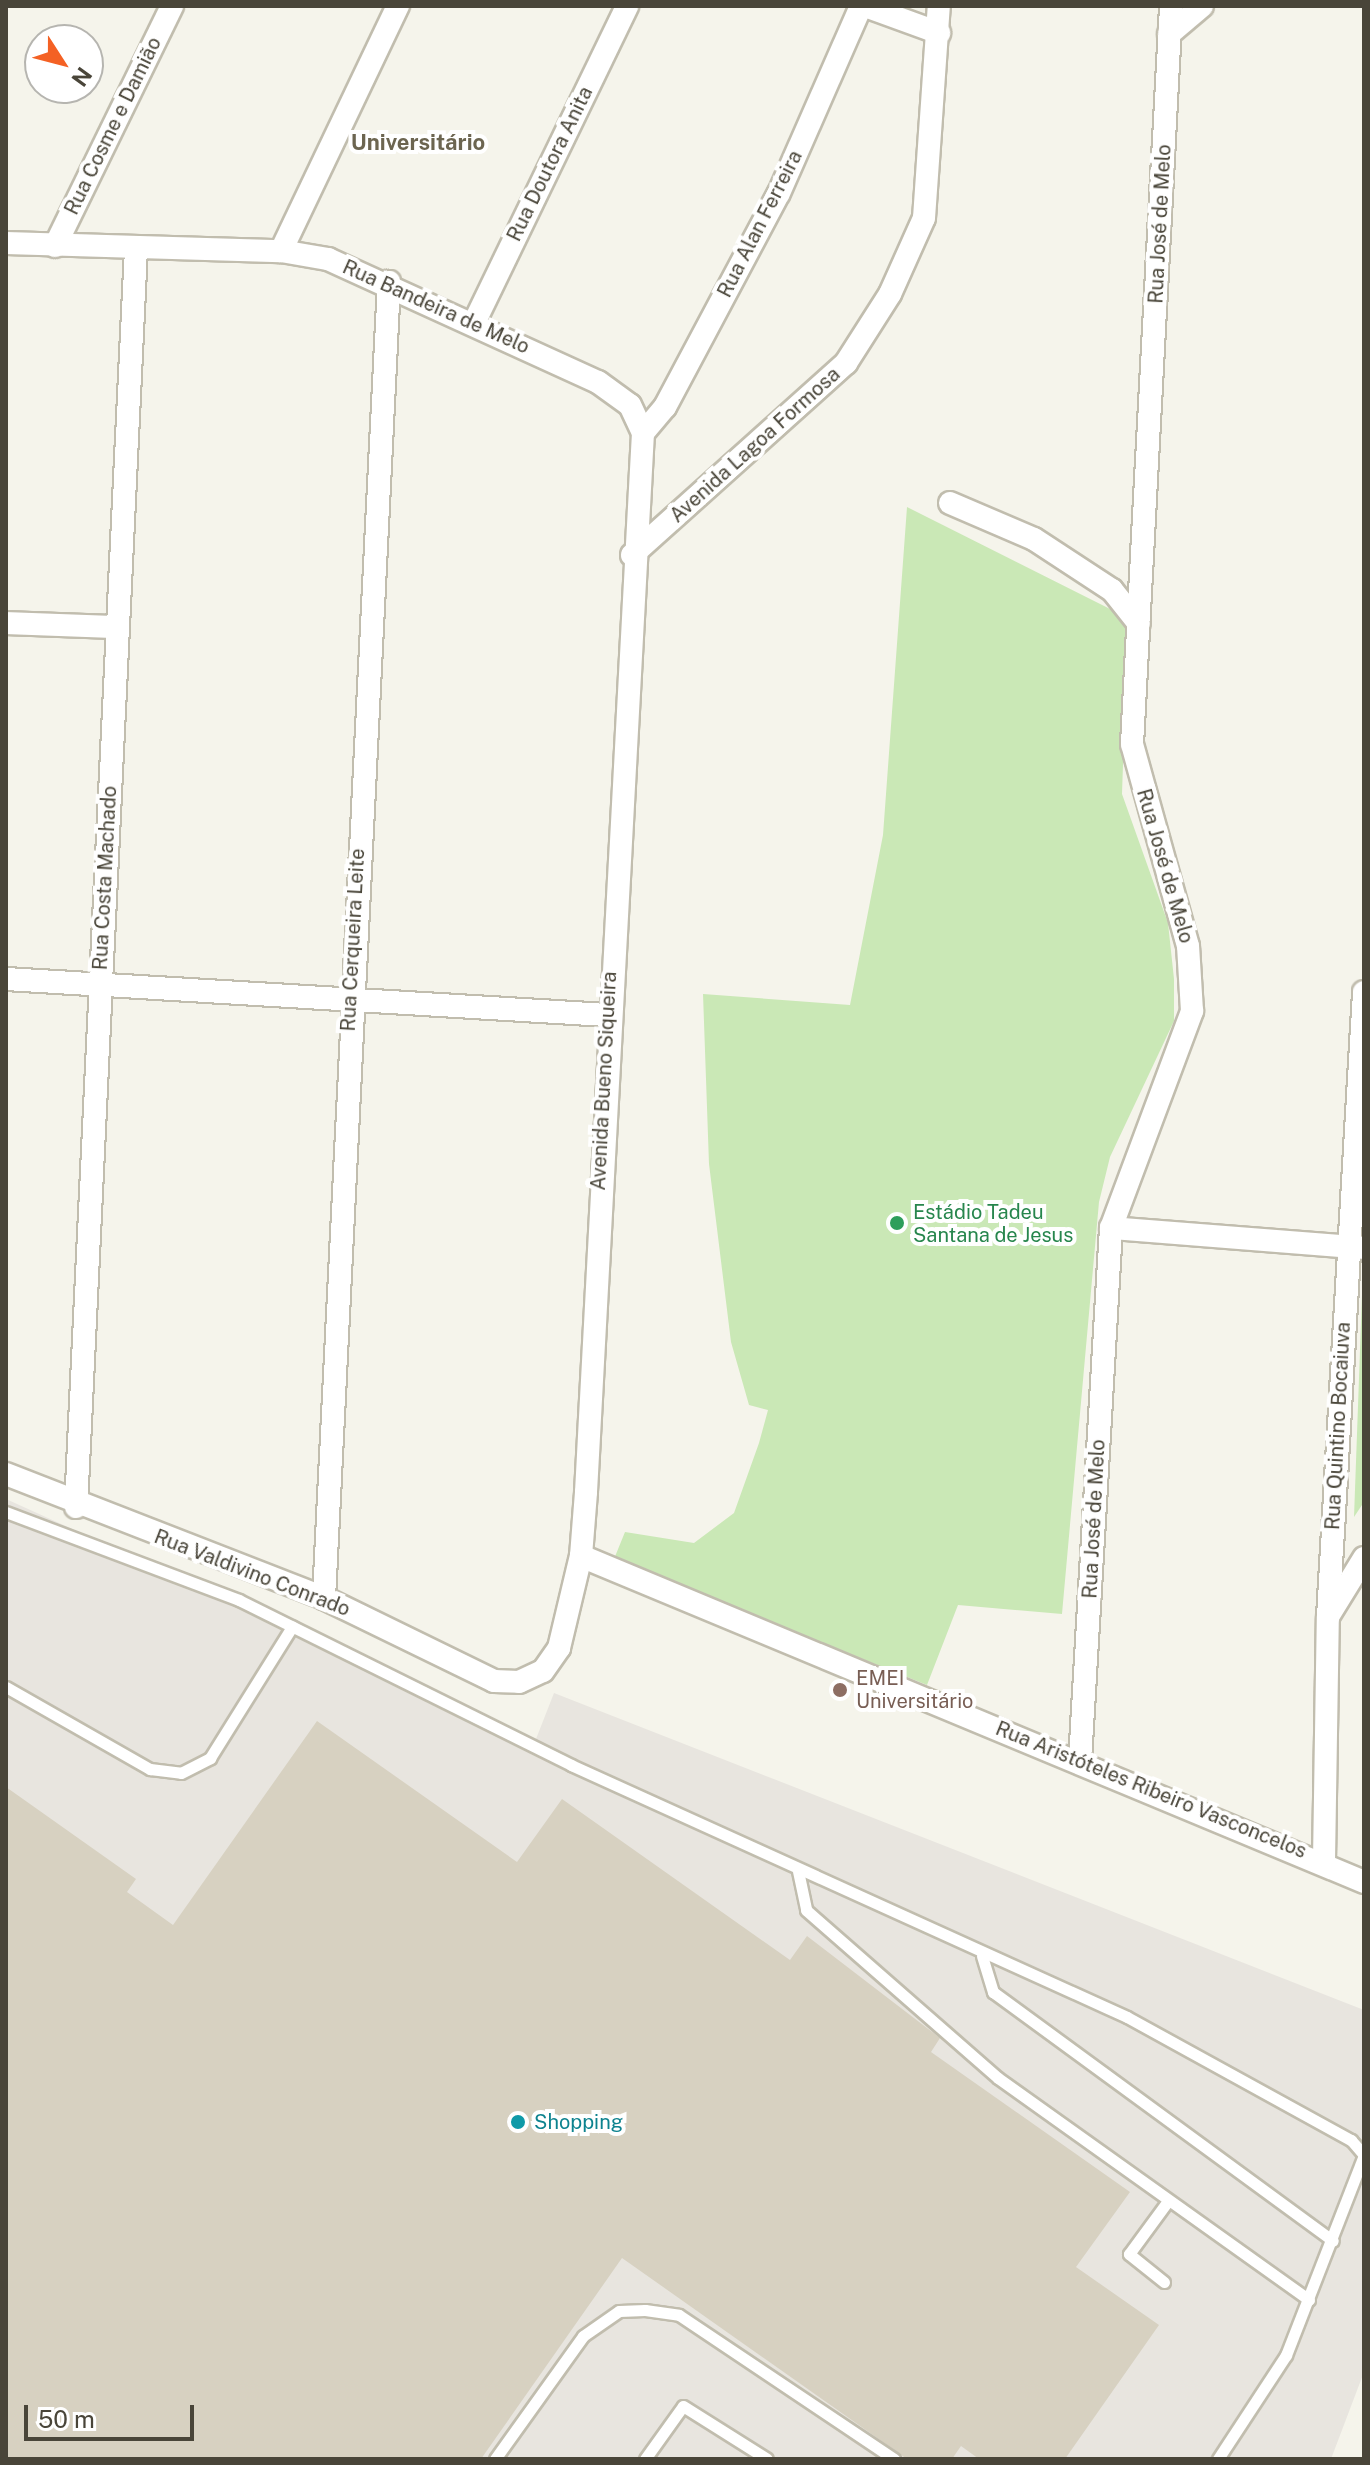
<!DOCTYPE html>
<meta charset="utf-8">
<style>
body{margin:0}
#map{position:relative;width:1370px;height:2465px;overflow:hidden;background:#f5f4eb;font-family:"Public Sans",sans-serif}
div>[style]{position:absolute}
.industrial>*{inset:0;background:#e8e5df}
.green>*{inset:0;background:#cae8b6}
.building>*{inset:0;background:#d7d1c1}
.roads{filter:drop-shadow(2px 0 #c1bdae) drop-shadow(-2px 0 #c1bdae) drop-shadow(0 2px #c1bdae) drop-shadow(0 -2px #c1bdae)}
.service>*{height:11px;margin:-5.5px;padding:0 5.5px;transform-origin:5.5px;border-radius:5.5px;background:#fff}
.minor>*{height:22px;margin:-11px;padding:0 11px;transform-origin:11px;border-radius:11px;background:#fff}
.dots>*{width:22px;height:22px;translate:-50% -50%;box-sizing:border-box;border:4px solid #fff;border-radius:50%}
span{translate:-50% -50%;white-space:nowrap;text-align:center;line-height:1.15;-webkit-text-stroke:8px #fff;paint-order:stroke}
.street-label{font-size:20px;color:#494539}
.leisure-label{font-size:20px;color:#27864d}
.left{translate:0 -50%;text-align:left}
.education-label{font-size:20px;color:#785e54}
.culture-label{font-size:20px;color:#0d838f}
.neighbourhood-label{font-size:22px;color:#6c6550;font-weight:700}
.frame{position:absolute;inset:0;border:8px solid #494539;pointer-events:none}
.north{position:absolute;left:24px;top:24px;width:80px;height:80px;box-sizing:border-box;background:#fff;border:2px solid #b6b5b0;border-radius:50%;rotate:126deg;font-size:22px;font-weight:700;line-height:32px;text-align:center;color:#494539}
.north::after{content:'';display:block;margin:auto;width:28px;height:36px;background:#f46124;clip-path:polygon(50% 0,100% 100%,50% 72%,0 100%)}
.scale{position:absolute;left:24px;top:2405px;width:170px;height:36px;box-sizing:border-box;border:4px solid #494539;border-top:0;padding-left:10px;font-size:24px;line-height:28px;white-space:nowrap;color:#494539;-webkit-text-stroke:6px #fff;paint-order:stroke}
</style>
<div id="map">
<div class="industrial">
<div style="clip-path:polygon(6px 1499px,536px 1739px,554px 1693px,1364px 2010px,1364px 2372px,1331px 2459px,6px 2459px)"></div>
</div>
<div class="green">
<div style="clip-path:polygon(907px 507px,1128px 618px,1122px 794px,1168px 923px,1174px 979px,1174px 1021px,1110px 1157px,1099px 1202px,1062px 1614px,958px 1605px,927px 1685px,614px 1559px,625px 1532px,694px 1543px,734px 1513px,759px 1443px,768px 1410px,749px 1405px,731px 1342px,709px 1164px,703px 994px,850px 1005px,883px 835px)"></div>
<div style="clip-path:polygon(1363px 1267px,1364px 1502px,1354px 1517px)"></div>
</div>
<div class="building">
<div style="clip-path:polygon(317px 1721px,517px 1862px,562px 1799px,790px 1960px,807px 1936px,940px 2038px,931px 2052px,1130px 2192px,1076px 2267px,1159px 2325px,1065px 2459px,979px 2459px,961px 2446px,952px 2459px,907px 2459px,622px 2258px,481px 2459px,6px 2459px,6px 1787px,136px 1879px,127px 1892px,173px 1925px)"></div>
</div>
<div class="roads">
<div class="service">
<div style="left:6px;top:1512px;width:249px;rotate:20.7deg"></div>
<div style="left:239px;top:1600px;width:371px;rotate:26.4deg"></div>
<div style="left:571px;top:1765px;width:610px;rotate:24.38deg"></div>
<div style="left:1127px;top:2017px;width:256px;rotate:28.8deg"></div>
<div style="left:1351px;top:2140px;width:20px;rotate:49deg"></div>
<div style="left:1364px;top:2155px;width:215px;rotate:111.3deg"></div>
<div style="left:1286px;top:2355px;width:124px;rotate:123.2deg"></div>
<div style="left:6px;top:1687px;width:166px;rotate:29.7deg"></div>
<div style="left:150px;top:1769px;width:31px;rotate:7deg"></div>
<div style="left:181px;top:1773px;width:33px;rotate:-27deg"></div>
<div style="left:210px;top:1758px;width:155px;rotate:-58deg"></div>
<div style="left:798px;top:1871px;width:40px;rotate:78deg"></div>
<div style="left:806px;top:1910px;width:255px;rotate:41.2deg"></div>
<div style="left:998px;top:2078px;width:382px;rotate:35.5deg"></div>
<div style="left:982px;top:1956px;width:38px;rotate:73deg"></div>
<div style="left:993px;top:1992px;width:421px;rotate:36.2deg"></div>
<div style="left:1164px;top:2282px;width:45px;rotate:-141.3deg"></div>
<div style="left:1129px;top:2254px;width:66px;rotate:-53.7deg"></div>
<div style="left:495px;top:2459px;width:151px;rotate:-54.4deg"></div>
<div style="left:583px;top:2336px;width:44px;rotate:-34.8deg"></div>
<div style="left:619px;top:2311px;width:26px;rotate:-2deg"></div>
<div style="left:645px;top:2310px;width:34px;rotate:8deg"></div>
<div style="left:679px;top:2315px;width:259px;rotate:33.8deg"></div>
<div style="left:645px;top:2459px;width:65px;rotate:-54.4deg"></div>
<div style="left:683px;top:2406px;width:99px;rotate:32.2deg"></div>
</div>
<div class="minor">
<div style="left:865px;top:6px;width:79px;rotate:20deg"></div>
<div style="left:1169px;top:34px;width:43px;rotate:-40.3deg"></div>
<div style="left:6px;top:243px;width:275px;rotate:1.7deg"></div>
<div style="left:281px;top:251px;width:48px;rotate:9.7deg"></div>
<div style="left:328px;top:259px;width:297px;rotate:24.5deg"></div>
<div style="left:598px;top:382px;width:39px;rotate:36deg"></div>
<div style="left:630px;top:405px;width:31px;rotate:65deg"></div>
<div style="left:55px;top:246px;width:267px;rotate:-64deg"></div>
<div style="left:281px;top:251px;width:272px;rotate:-64.5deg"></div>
<div style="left:474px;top:323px;width:352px;rotate:-64.2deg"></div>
<div style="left:643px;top:433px;width:34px;rotate:-50deg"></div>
<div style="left:665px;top:407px;width:242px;rotate:-62deg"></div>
<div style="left:779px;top:193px;width:204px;rotate:-66.3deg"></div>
<div style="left:950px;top:503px;width:91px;rotate:23.2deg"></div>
<div style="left:1034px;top:539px;width:93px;rotate:33.2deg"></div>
<div style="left:1112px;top:590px;width:43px;rotate:51.5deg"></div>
<div style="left:632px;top:555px;width:288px;rotate:-41.9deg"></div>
<div style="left:846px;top:363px;width:82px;rotate:-57.5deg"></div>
<div style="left:890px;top:294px;width:83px;rotate:-65.9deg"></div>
<div style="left:924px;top:218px;width:213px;rotate:-86deg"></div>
<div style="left:6px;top:623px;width:110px;rotate:2.1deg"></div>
<div style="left:6px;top:979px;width:602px;rotate:3.43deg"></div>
<div style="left:1111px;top:1228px;width:254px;rotate:4.5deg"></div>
<div style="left:6px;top:1474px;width:341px;rotate:21.3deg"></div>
<div style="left:324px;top:1598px;width:189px;rotate:26deg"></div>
<div style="left:494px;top:1681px;width:25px;rotate:2deg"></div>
<div style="left:519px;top:1682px;width:26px;rotate:-25deg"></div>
<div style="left:543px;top:1671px;width:28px;rotate:-55deg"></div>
<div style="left:559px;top:1648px;width:95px;rotate:-76.6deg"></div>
<div style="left:581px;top:1556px;width:64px;rotate:-85.5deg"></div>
<div style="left:586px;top:1492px;width:1061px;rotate:-86.92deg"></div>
<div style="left:76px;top:1507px;width:1260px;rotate:-87.27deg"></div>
<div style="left:581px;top:1556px;width:848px;rotate:22.6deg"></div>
<div style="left:324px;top:1598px;width:1318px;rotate:-87.17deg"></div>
<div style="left:1329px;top:1615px;width:67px;rotate:-58.4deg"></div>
<div style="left:1080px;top:1761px;width:534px;rotate:-86.67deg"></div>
<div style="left:1111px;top:1228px;width:232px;rotate:-69.5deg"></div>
<div style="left:1192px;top:1011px;width:65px;rotate:-93.5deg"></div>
<div style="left:1188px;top:946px;width:210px;rotate:-105.5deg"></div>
<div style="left:1132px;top:744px;width:739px;rotate:-86.97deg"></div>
<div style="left:1324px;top:1861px;width:244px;rotate:-89.1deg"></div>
<div style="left:1328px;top:1617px;width:626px;rotate:-86.7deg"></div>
</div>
</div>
<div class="dots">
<div style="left:897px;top:1223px;background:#2e9e5b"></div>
<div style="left:840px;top:1690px;background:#8d6e63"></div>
<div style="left:518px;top:2122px;background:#0f9aa8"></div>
</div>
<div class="street-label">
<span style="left:113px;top:126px;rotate:-64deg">Rua Cosme e Damião</span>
<span style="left:550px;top:164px;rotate:-64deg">Rua Doutora Anita</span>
<span style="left:760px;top:224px;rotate:-63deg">Rua Alan Ferreira</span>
<span style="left:1160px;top:224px;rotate:-87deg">Rua José de Melo</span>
<span style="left:436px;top:307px;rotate:24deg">Rua Bandeira de Melo</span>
<span style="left:755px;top:445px;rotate:-42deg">Avenida Lagoa Formosa</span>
<span style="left:1165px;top:866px;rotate:74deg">Rua José de Melo</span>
<span style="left:105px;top:878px;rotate:-87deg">Rua Costa Machado</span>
<span style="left:353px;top:940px;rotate:-87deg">Rua Cerqueira Leite</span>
<span style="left:604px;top:1081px;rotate:-87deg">Avenida Bueno Siqueira</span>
<span style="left:1338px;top:1426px;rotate:-87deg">Rua Quintino Bocaiuva</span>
<span style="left:1094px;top:1519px;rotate:-87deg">Rua José de Melo</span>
<span style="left:252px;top:1573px;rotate:21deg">Rua Valdivino Conrado</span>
<span style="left:1151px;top:1790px;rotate:22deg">Rua Aristóteles Ribeiro Vasconcelos</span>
</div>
<div class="leisure-label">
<span class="left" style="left:913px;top:1224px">Estádio Tadeu<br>Santana de Jesus</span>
</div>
<div class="education-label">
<span class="left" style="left:856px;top:1690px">EMEI<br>Universitário</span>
</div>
<div class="culture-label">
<span class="left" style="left:534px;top:2122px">Shopping</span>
</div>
<div class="neighbourhood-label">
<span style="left:418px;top:143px">Universitário</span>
</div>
<div class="frame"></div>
<div class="north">N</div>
<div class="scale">50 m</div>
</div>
